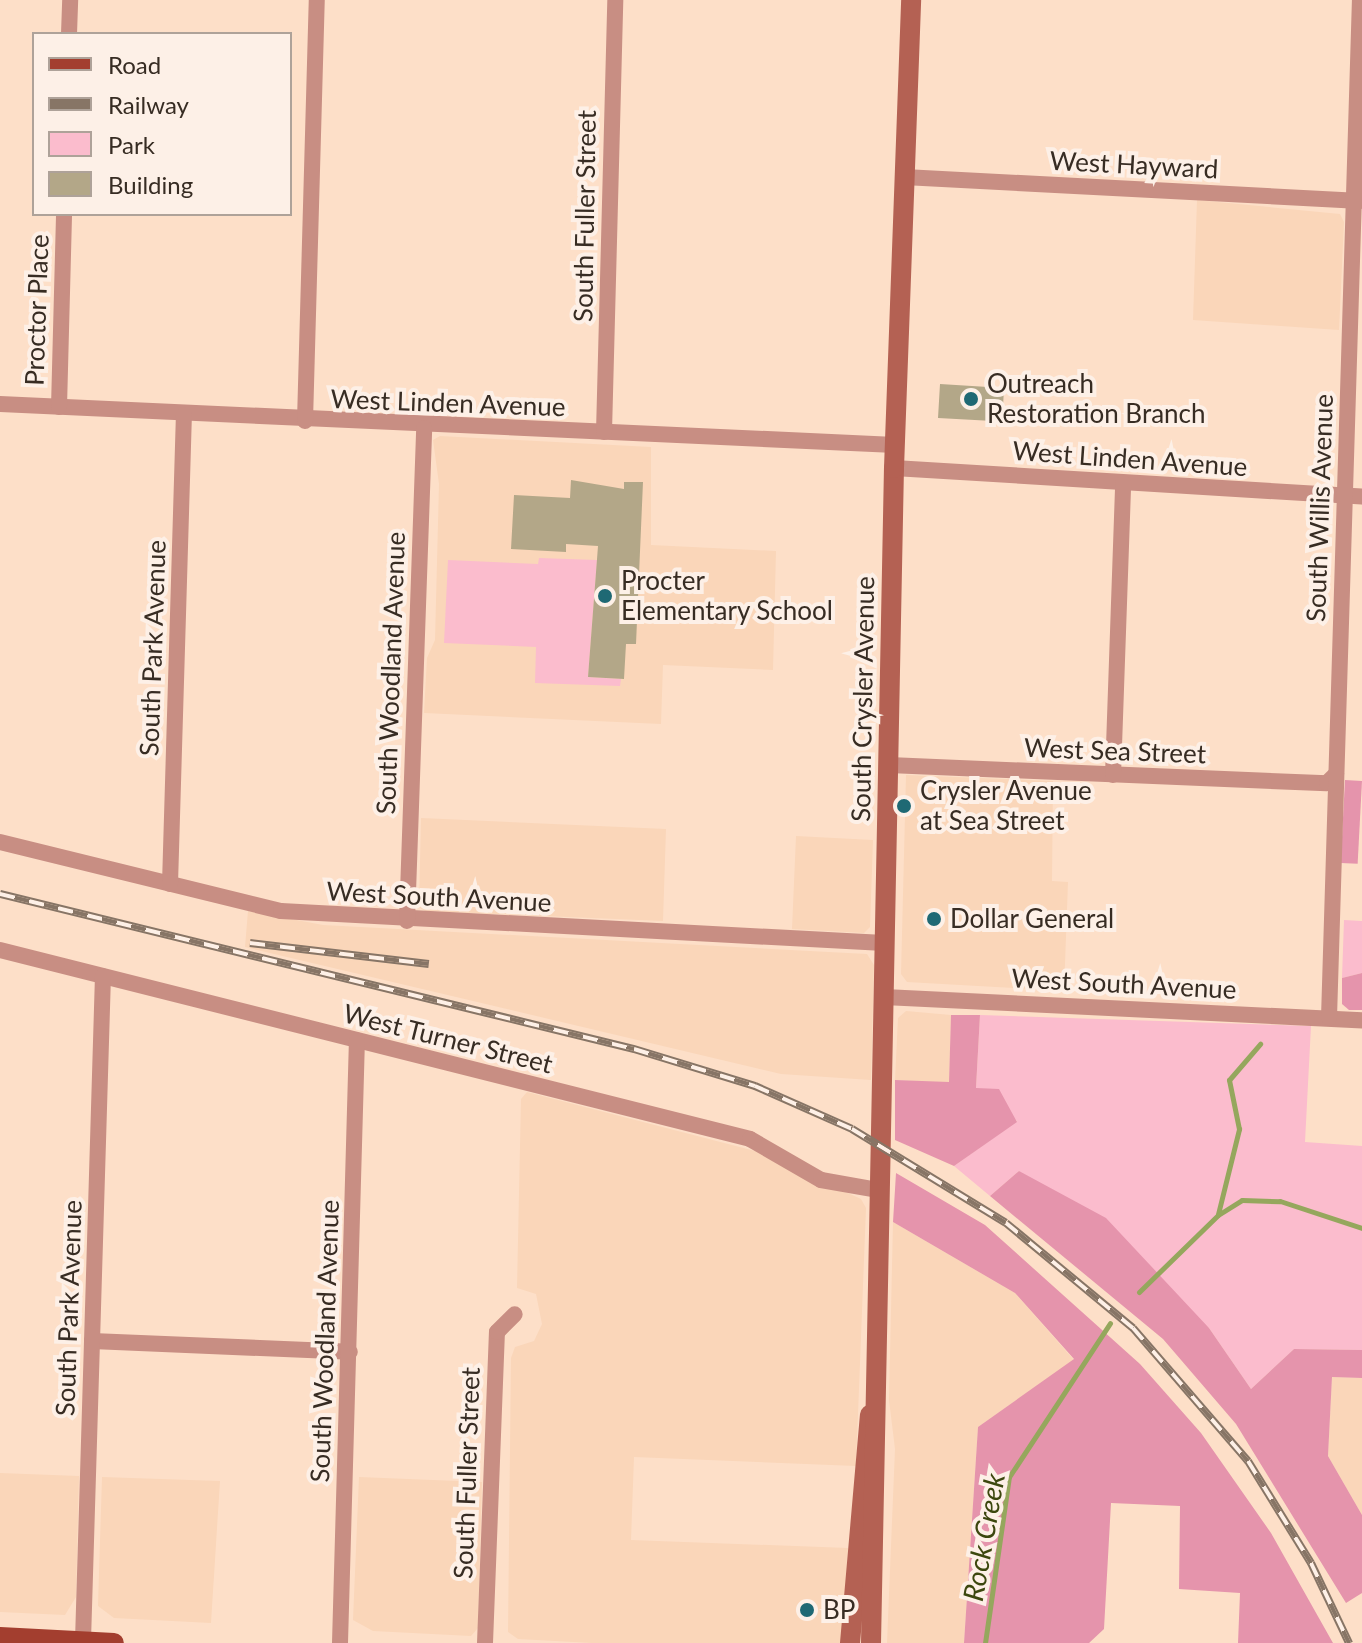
<!DOCTYPE html>
<style>
body{margin:0}
#map{position:relative;width:1362px;height:1643px;overflow:hidden;background:#fddfc8;font-family:Lato,sans-serif}
div>[style]{position:absolute}
.built>*{inset:0;background:#fad6b9}
.green>*{inset:0;background:#fbbccd}
.forest>*{inset:0;background:#e594ac;transform-origin:0 0}
.stream>*{height:5px;margin:-2.5px;padding:0 2.5px;transform-origin:2.5px;border-radius:2.5px;background:#95a75d}
.building>*{inset:0;background:#b3a788}
.street>*{height:16px;margin:-8px;padding:0 8px;transform-origin:8px;border-radius:8px;background:#c88e83}
.secondary>*{height:20px;margin:-10px;padding:0 10px;transform-origin:10px;border-radius:10px;background:#b46153}
.primary>*{height:20px;margin:-10px;padding:0 10px;transform-origin:10px;border-radius:10px;background:#a33e2f}
.rail>*{height:8px;margin-top:-4px;transform-origin:0;background:repeating-linear-gradient(90deg,#fdf0e7 0 15px,#877566 0 30px);box-sizing:border-box;border-block:2px solid #877566}
.dots>*{width:22px;height:22px;translate:-50% -50%;box-sizing:border-box;border:4px solid #fdf0e7;border-radius:50%}
span{translate:-50% -50%;white-space:nowrap;text-align:center;line-height:1.15;-webkit-text-stroke:8px #fdf0e7;paint-order:stroke}
.street-label{font-size:26px;color:#372c23}
.poi-label{font-size:26px;color:#372c23}
.left{translate:0 -50%;text-align:left}
.water-label{font-size:28px;color:#3c470e;font-style:italic}
.legend{position:absolute;left:32px;top:32px;width:260px;height:184px;box-sizing:border-box;background:#fdf0e7;border:2px solid #aea299;margin:0;padding:10px 14px;list-style:none;font-size:24px;color:#372c23}
.legend li{display:flex;align-items:center;gap:16px;height:40px}
.legend b{width:40px;border:2px solid #aea299}
</style>
<div id="map">
<div class="built">
<div style="clip-path:polygon(1197px 200px,1340px 214px,1344px 222px,1339px 330px,1193px 320px)"></div>
<div style="clip-path:polygon(440px 436px,651px 447px,651px 545px,776px 551px,773px 670px,663px 665px,661px 724px,424px 713px,427px 658px,435px 640px,439px 484px,433px 440px)"></div>
<div style="clip-path:polygon(906px 775px,1053px 781px,1052px 881px,1068px 882px,1064px 991px,907px 982px,901px 974px)"></div>
<div style="clip-path:polygon(421px 818px,666px 829px,663px 921px,425px 911px,419px 907px)"></div>
<div style="clip-path:polygon(796px 836px,873px 840px,870px 927px,864px 933px,792px 929px)"></div>
<div style="clip-path:polygon(248px 911px,323px 925px,867px 954px,874px 965px,871px 1080px,781px 1074px,245px 947px)"></div>
<div style="clip-path:polygon(906px 1011px,951px 1015px,949px 1083px,895px 1080px,898px 1018px)"></div>
<div style="clip-path:polygon(527px 1092px,759px 1152px,861px 1199px,866px 1208px,856px 1466px,634px 1457px,631px 1540px,848px 1548px,844px 1643px,592px 1643px,518px 1639px,508px 1632px,511px 1358px,515px 1347px,534px 1341px,542px 1324px,536px 1294px,517px 1288px,521px 1099px)"></div>
<div style="clip-path:polygon(893px 1222px,1015px 1293px,1074px 1360px,978px 1427px,964px 1643px,887px 1643px,895px 1449px,889px 1400px)"></div>
<div style="clip-path:polygon(1332px 1377px,1362px 1378px,1362px 1515px,1328px 1456px)"></div>
<div style="clip-path:polygon(0 1473px,79px 1476px,76px 1597px,65px 1615px,0 1612px)"></div>
<div style="clip-path:polygon(102px 1477px,220px 1481px,211px 1623px,114px 1618px,98px 1606px)"></div>
<div style="clip-path:polygon(359px 1477px,482px 1482px,478px 1628px,471px 1636px,373px 1631px,353px 1620px)"></div>
</div>
<div class="green">
<div style="clip-path:polygon(539px 558px,597px 560px,588px 677px,621px 679px,620px 686px,535px 683px,536px 647px,444px 643px,448px 560px,538px 564px)"></div>
<div style="clip-path:polygon(1344px 920px,1362px 921px,1362px 973px,1342px 978px)"></div>
<div style="clip-path:polygon(980px 1015px,1311px 1026px,1305px 1142px,1362px 1146px,1362px 1350px,1294px 1349px,1251px 1389px,1209px 1328px,1019px 1171px,990px 1196px,954px 1166px,1017px 1121px,976px 1088px)"></div>
</div>
<div class="forest">
<div style="left:1345px;top:780px;width:17px;height:83px;rotate:3deg"></div>
<div style="clip-path:polygon(1362px 973px,1362px 1010px,1349px 1010px,1342px 1004px,1342px 978px)"></div>
<div style="clip-path:polygon(951px 1015px,980px 1015px,976px 1088px,999px 1089px,1017px 1122px,954px 1166px,895px 1140px,895px 1080px,949px 1082px)"></div>
<div style="clip-path:polygon(1019px 1171px,1106px 1218px,1209px 1328px,1251px 1389px,1294px 1349px,1362px 1350px,1362px 1378px,1332px 1377px,1328px 1456px,1362px 1515px,1362px 1593px,1346px 1603px,1236px 1424px,1163px 1339px,990px 1196px)"></div>
<div style="clip-path:polygon(896px 1173px,985px 1225px,1140px 1364px,1201px 1433px,1271px 1533px,1333px 1643px,1238px 1643px,1240px 1593px,1179px 1589px,1180px 1506px,1111px 1503px,1104px 1629px,1089px 1643px,964px 1643px,978px 1427px,1074px 1359px,1015px 1293px,893px 1222px)"></div>
</div>
<div class="stream">
<div style="left:1218px;top:1214px;width:88px;rotate:-76.1deg"></div>
<div style="left:1239px;top:1129px;width:50px;rotate:-101.5deg"></div>
<div style="left:1229px;top:1080px;width:48px;rotate:-49.3deg"></div>
<div style="left:1139px;top:1292px;width:110px;rotate:-44.3deg"></div>
<div style="left:1218px;top:1215px;width:28px;rotate:-32deg"></div>
<div style="left:1242px;top:1200px;width:38px;rotate:2deg"></div>
<div style="left:1280px;top:1201px;width:86px;rotate:18.2deg"></div>
<div style="left:985px;top:1643px;width:168px;rotate:-81.8deg"></div>
<div style="left:1009px;top:1477px;width:184px;rotate:-56.7deg"></div>
</div>
<div class="building">
<div style="clip-path:polygon(940px 384px,1004px 388px,1003px 407px,994px 406px,993px 421px,938px 418px)"></div>
<div style="clip-path:polygon(571px 480px,624px 489px,624px 482px,643px 482px,636px 644px,626px 644px,624px 679px,588px 677px,598px 546px,566px 544px,566px 552px,511px 549px,514px 495px,570px 498px)"></div>
</div>
<div class="street">
<div style="left:69px;top:34px;width:34px;rotate:-88deg"></div>
<div style="left:904px;top:177px;width:457px;rotate:3deg"></div>
<div style="left:0;top:404px;width:896px;rotate:2.62deg"></div>
<div style="left:59px;top:407px;width:193px;rotate:-88.5deg"></div>
<div style="left:305px;top:421px;width:421px;rotate:-88.4deg"></div>
<div style="left:604px;top:432px;width:432px;rotate:-88.5deg"></div>
<div style="left:894px;top:468px;width:469px;rotate:3.5deg"></div>
<div style="left:889px;top:765px;width:438px;rotate:2.4deg"></div>
<div style="left:1327px;top:783px;width:13px;rotate:-45deg"></div>
<div style="left:1113px;top:775px;width:292px;rotate:-88deg"></div>
<div style="left:0;top:842px;width:289px;rotate:13.8deg"></div>
<div style="left:281px;top:911px;width:604px;rotate:3.04deg"></div>
<div style="left:170px;top:884px;width:469px;rotate:-88.3deg"></div>
<div style="left:407px;top:921px;width:493px;rotate:-88deg"></div>
<div style="left:0;top:950px;width:773px;rotate:14.14deg"></div>
<div style="left:750px;top:1139px;width:82px;rotate:30deg"></div>
<div style="left:821px;top:1180px;width:57px;rotate:10.1deg"></div>
<div style="left:884px;top:997px;width:479px;rotate:2.8deg"></div>
<div style="left:1329px;top:1018px;width:1018px;rotate:-88.26deg"></div>
<div style="left:92px;top:1341px;width:258px;rotate:2.4deg"></div>
<div style="left:83px;top:1641px;width:665px;rotate:-88.28deg"></div>
<div style="left:340px;top:1643px;width:603px;rotate:-88.39deg"></div>
<div style="left:485px;top:1643px;width:311px;rotate:-87.8deg"></div>
<div style="left:497px;top:1332px;width:25px;rotate:-45deg"></div>
</div>
<div class="secondary">
<div style="left:850px;top:1643px;width:229px;rotate:-85deg"></div>
<div style="left:871px;top:1643px;width:1175px;rotate:-88.88deg"></div>
<div style="left:894px;top:468px;width:468px;rotate:-87.9deg"></div>
</div>
<div class="primary">
<div style="left:0;top:1637px;width:114px;rotate:3deg"></div>
</div>
<div class="rail">
<div style="left:0;top:894px;width:653px;rotate:13.74deg"></div>
<div style="left:634px;top:1049px;width:127px;rotate:17deg"></div>
<div style="left:755px;top:1086px;width:106px;rotate:23.9deg"></div>
<div style="left:852px;top:1129px;width:180px;rotate:31.4deg"></div>
<div style="left:1006px;top:1223px;width:165px;rotate:39.6deg"></div>
<div style="left:1133px;top:1328px;width:176px;rotate:49.2deg"></div>
<div style="left:1248px;top:1461px;width:120px;rotate:58.3deg"></div>
<div style="left:1311px;top:1563px;width:89px;rotate:64.6deg"></div>
<div style="left:250px;top:943px;width:180px;rotate:6.7deg"></div>
</div>
<div class="dots">
<div style="left:971px;top:399px;background:#1f6974"></div>
<div style="left:605px;top:596px;background:#1f6974"></div>
<div style="left:904px;top:806px;background:#1f6974"></div>
<div style="left:934px;top:919px;background:#1f6974"></div>
<div style="left:807px;top:1610px;background:#1f6974"></div>
</div>
<div class="street-label">
<span style="left:1134px;top:165px;rotate:3deg">West Hayward</span>
<span style="left:585px;top:216px;rotate:-89deg">South Fuller Street</span>
<span style="left:37px;top:310px;rotate:-88deg">Proctor Place</span>
<span style="left:448px;top:403px;rotate:2deg">West Linden Avenue</span>
<span style="left:1130px;top:459px;rotate:4deg">West Linden Avenue</span>
<span style="left:1320px;top:508px;rotate:-88deg">South Willis Avenue</span>
<span style="left:153px;top:648px;rotate:-88deg">South Park Avenue</span>
<span style="left:391px;top:673px;rotate:-88deg">South Woodland Avenue</span>
<span style="left:863px;top:699px;rotate:-89deg">South Crysler Avenue</span>
<span style="left:1115px;top:751px;rotate:2deg">West Sea Street</span>
<span style="left:439px;top:897px;rotate:3deg">West South Avenue</span>
<span style="left:1124px;top:984px;rotate:3deg">West South Avenue</span>
<span style="left:448px;top:1039px;rotate:14deg">West Turner Street</span>
<span style="left:69px;top:1308px;rotate:-88deg">South Park Avenue</span>
<span style="left:325px;top:1341px;rotate:-88deg">South Woodland Avenue</span>
<span style="left:467px;top:1473px;rotate:-88deg">South Fuller Street</span>
</div>
<div class="poi-label">
<span class="left" style="left:987px;top:399px">Outreach<br>Restoration Branch</span>
<span class="left" style="left:621px;top:596px">Procter<br>Elementary School</span>
<span class="left" style="left:920px;top:806px">Crysler Avenue<br>at Sea Street</span>
<span class="left" style="left:950px;top:919px">Dollar General</span>
<span class="left" style="left:823px;top:1610px">BP</span>
</div>
<div class="water-label">
<span style="left:983px;top:1537px;rotate:-80deg">Rock Creek</span>
</div>
<ul class="legend">
<li><b style="height:10px;background:#a33e2f"></b>Road</li>
<li><b style="height:10px;background:#877566"></b>Railway</li>
<li><b style="height:22px;background:#fbbccd"></b>Park</li>
<li><b style="height:22px;background:#b3a788"></b>Building</li>
</ul>
</div>
